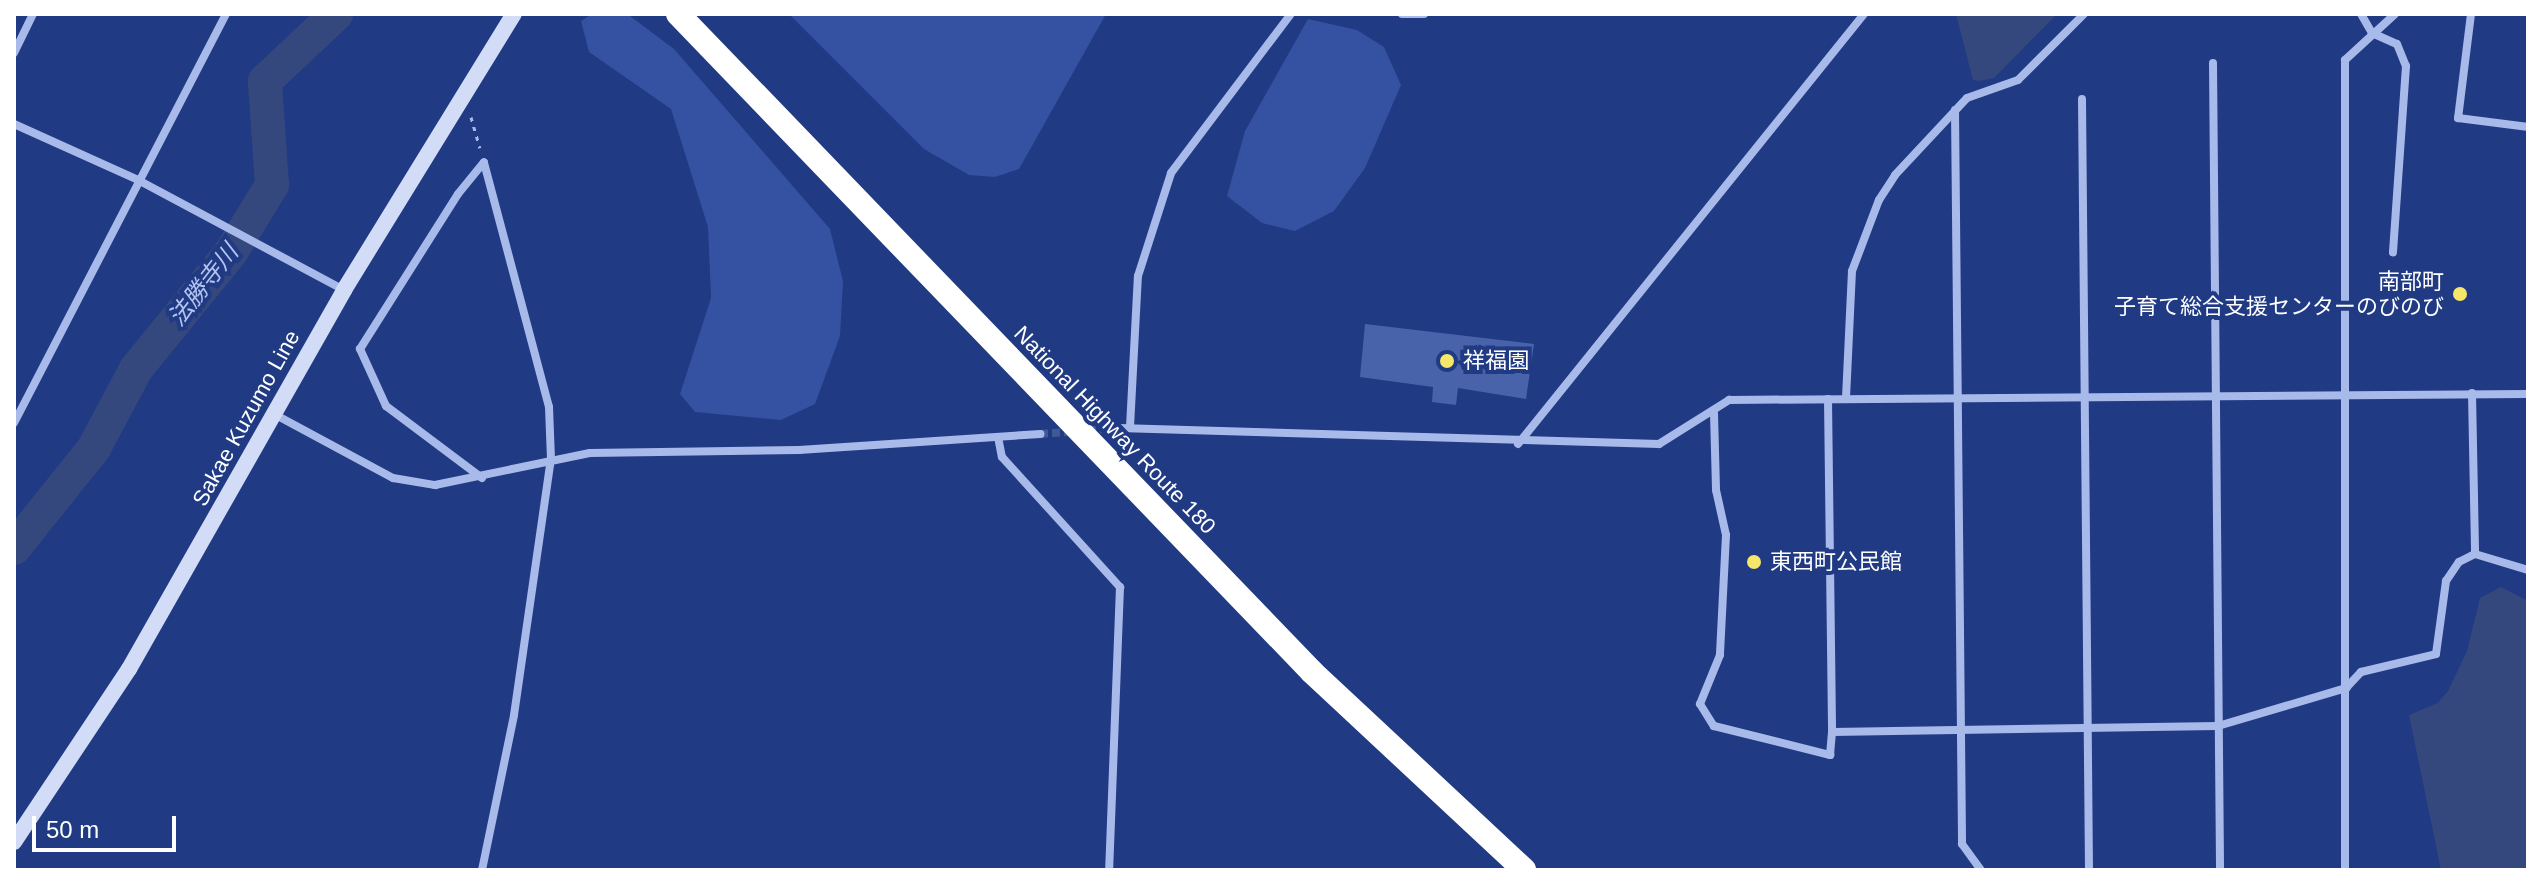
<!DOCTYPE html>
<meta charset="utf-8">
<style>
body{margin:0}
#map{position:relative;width:2542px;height:884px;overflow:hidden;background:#203a83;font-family:Arial,"Noto Sans JP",sans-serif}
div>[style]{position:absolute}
.green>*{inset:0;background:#3452a1}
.water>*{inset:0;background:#35487e}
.river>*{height:34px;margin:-17px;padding:0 17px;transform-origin:17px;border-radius:17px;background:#35487e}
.building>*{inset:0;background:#4963ab}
.street-tunnel>*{height:8px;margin-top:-4px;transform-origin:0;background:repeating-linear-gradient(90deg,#415896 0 8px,transparent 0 12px)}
.path>*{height:3px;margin-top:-1.5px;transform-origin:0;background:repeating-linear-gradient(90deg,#a8bae9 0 4px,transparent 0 10px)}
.street>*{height:8px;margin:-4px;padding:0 4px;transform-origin:4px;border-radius:4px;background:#a8bae9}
.secondary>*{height:16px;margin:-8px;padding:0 8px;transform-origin:8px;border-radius:8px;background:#d2dcf7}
.highway>*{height:24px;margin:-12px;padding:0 12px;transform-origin:12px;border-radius:12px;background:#fff}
.dots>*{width:22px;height:22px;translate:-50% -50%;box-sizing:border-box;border:4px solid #203a83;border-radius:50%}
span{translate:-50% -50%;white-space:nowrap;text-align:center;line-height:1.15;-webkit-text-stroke:8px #203a83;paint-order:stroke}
.poi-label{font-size:22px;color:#fff}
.right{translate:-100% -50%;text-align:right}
.left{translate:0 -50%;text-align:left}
.street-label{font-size:22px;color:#fff}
.water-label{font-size:24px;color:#b3c4f0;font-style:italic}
.frame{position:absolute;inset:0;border:16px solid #fff;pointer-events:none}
.scale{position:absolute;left:32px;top:816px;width:144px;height:36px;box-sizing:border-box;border:4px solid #fff;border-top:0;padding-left:10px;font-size:24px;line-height:28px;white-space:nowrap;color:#fff;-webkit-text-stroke:6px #203a83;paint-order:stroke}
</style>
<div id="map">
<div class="green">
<div style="clip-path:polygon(592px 14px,630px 16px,674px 49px,830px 229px,843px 281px,840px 336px,815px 404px,781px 420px,695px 412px,680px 394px,711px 298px,708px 227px,671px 109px,589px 52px,581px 21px)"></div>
<div style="clip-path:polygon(789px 14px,1106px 14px,1019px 169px,995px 177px,969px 175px,924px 149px)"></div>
<div style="clip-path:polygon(1308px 19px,1357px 30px,1384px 47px,1401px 85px,1365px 168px,1334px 211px,1295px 231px,1262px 223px,1227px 196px,1245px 131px)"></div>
</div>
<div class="water">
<div style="clip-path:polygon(1956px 14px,2057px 14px,1994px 78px,1979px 81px,1973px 80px)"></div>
<div style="clip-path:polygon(2501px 587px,2528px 601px,2528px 870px,2441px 870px,2409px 715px,2438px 703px,2448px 691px,2467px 651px,2480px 598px)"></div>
</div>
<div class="river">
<div style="left:14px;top:548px;width:128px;rotate:-51.3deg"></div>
<div style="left:94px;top:448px;width:89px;rotate:-62deg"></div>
<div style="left:136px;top:369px;width:151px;rotate:-50.9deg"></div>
<div style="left:231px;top:252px;width:79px;rotate:-58.5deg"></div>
<div style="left:272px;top:185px;width:104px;rotate:-93.9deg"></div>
<div style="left:265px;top:81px;width:98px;rotate:-43.3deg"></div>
</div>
<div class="building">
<div style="clip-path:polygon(1365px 324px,1534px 344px,1526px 399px,1458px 388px,1456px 405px,1432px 402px,1433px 387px,1360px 377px)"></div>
</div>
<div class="street-tunnel">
<div style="left:1040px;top:434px;width:79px;rotate:-4.3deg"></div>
</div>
<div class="path">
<div style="left:471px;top:117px;width:32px;rotate:74deg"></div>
</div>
<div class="street">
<div style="left:1402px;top:14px;width:22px"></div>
<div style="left:2361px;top:14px;width:22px;rotate:60deg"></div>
<div style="left:2372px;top:33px;width:27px;rotate:24deg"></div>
<div style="left:2397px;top:44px;width:24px;rotate:68deg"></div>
<div style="left:2406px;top:66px;width:187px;rotate:94deg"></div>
<div style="left:2471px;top:14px;width:105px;rotate:97.1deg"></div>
<div style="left:2458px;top:118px;width:71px;rotate:7.3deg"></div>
<div style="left:14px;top:53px;width:43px;rotate:-64deg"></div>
<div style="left:2213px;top:63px;width:807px;rotate:89.5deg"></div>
<div style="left:2082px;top:99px;width:771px;rotate:89.48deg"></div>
<div style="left:1955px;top:110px;width:734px;rotate:89.45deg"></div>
<div style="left:1962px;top:844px;width:32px;rotate:54deg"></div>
<div style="left:14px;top:124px;width:136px;rotate:24.3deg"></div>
<div style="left:138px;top:180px;width:234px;rotate:28.1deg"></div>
<div style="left:2472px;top:393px;width:161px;rotate:88.9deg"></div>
<div style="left:1846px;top:398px;width:127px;rotate:-87.3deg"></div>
<div style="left:1852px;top:271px;width:76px;rotate:-69.2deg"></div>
<div style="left:1879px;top:200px;width:30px;rotate:-57deg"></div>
<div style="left:1895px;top:175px;width:105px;rotate:-46.9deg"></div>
<div style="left:1967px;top:98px;width:54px;rotate:-19.4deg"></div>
<div style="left:2018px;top:80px;width:93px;rotate:-45deg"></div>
<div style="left:1828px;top:399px;width:333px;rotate:89.3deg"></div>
<div style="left:1714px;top:413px;width:77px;rotate:88.5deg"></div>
<div style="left:1716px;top:490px;width:46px;rotate:77.5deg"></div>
<div style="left:1726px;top:535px;width:120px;rotate:92.9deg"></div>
<div style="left:1720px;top:655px;width:53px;rotate:112.2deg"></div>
<div style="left:1700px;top:704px;width:26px;rotate:58deg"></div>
<div style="left:1714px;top:726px;width:120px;rotate:14deg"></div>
<div style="left:1830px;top:755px;width:23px;rotate:-85deg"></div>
<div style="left:1832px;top:732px;width:386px;rotate:-0.9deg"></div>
<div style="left:2218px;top:726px;width:134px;rotate:-16.5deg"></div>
<div style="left:2346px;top:688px;width:22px;rotate:-47deg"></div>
<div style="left:2361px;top:672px;width:77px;rotate:-13.5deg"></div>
<div style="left:2436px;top:654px;width:74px;rotate:-82.2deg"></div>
<div style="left:2446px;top:581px;width:23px;rotate:-56deg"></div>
<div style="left:2459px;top:562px;width:18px;rotate:-27deg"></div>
<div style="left:2475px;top:554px;width:55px;rotate:16.8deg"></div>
<div style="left:274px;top:414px;width:135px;rotate:28.3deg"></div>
<div style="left:393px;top:478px;width:43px;rotate:9.5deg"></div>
<div style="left:435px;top:485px;width:158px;rotate:-11.7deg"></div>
<div style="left:590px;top:453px;width:209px;rotate:-0.8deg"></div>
<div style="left:799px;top:450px;width:242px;rotate:-3.8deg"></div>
<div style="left:14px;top:423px;width:461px;rotate:-62.6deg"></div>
<div style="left:1130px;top:427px;width:151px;rotate:-87deg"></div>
<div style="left:1138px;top:276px;width:108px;rotate:-72.2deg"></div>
<div style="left:1171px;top:173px;width:199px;rotate:-53deg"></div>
<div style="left:1119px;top:428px;width:540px;rotate:1.7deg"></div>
<div style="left:1659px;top:444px;width:83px;rotate:-32.2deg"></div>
<div style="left:1729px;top:400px;width:799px;rotate:-0.43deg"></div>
<div style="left:998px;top:437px;width:20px;rotate:79deg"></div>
<div style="left:1002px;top:457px;width:176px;rotate:47.8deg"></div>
<div style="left:1120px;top:587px;width:283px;rotate:92.2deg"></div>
<div style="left:1518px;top:444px;width:552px;rotate:-51.18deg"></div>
<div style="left:482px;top:478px;width:120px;rotate:-143.1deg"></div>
<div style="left:386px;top:406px;width:63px;rotate:-114.5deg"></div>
<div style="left:360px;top:349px;width:183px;rotate:-57.7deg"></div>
<div style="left:458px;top:194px;width:41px;rotate:-50.9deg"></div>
<div style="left:482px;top:870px;width:158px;rotate:-78.3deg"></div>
<div style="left:514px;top:715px;width:259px;rotate:-81.8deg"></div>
<div style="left:551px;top:459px;width:52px;rotate:-92.2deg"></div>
<div style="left:549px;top:407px;width:253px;rotate:-104.9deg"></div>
<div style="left:2345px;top:870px;width:810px;rotate:-90deg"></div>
<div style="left:2345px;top:60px;width:68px;rotate:-42.6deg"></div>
</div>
<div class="secondary">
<div style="left:14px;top:842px;width:208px;rotate:-56.4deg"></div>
<div style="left:129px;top:669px;width:436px;rotate:-60.4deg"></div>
<div style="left:344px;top:290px;width:324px;rotate:-58.4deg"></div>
</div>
<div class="highway">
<div style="left:678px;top:14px;width:914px;rotate:46.06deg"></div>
<div style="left:1312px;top:672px;width:290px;rotate:43deg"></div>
</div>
<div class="dots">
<div style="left:2460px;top:294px;background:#f6e669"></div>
<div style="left:1447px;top:361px;background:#f6e669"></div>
<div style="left:1754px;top:562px;background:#f6e669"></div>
</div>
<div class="poi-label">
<span class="right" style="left:2444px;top:294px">南部町<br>子育て総合支援センターのびのび</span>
<span class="left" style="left:1463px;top:361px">祥福園</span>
<span class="left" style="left:1770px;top:562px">東西町公民館</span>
</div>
<div class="street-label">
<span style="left:246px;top:418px;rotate:-61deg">Sakae Kuzumo Line</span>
<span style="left:1115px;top:430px;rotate:46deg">National Highway Route 180</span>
</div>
<div class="water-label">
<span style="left:203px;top:285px;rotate:-52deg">法勝寺川</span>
</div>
<div class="frame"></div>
<div class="scale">50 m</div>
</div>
